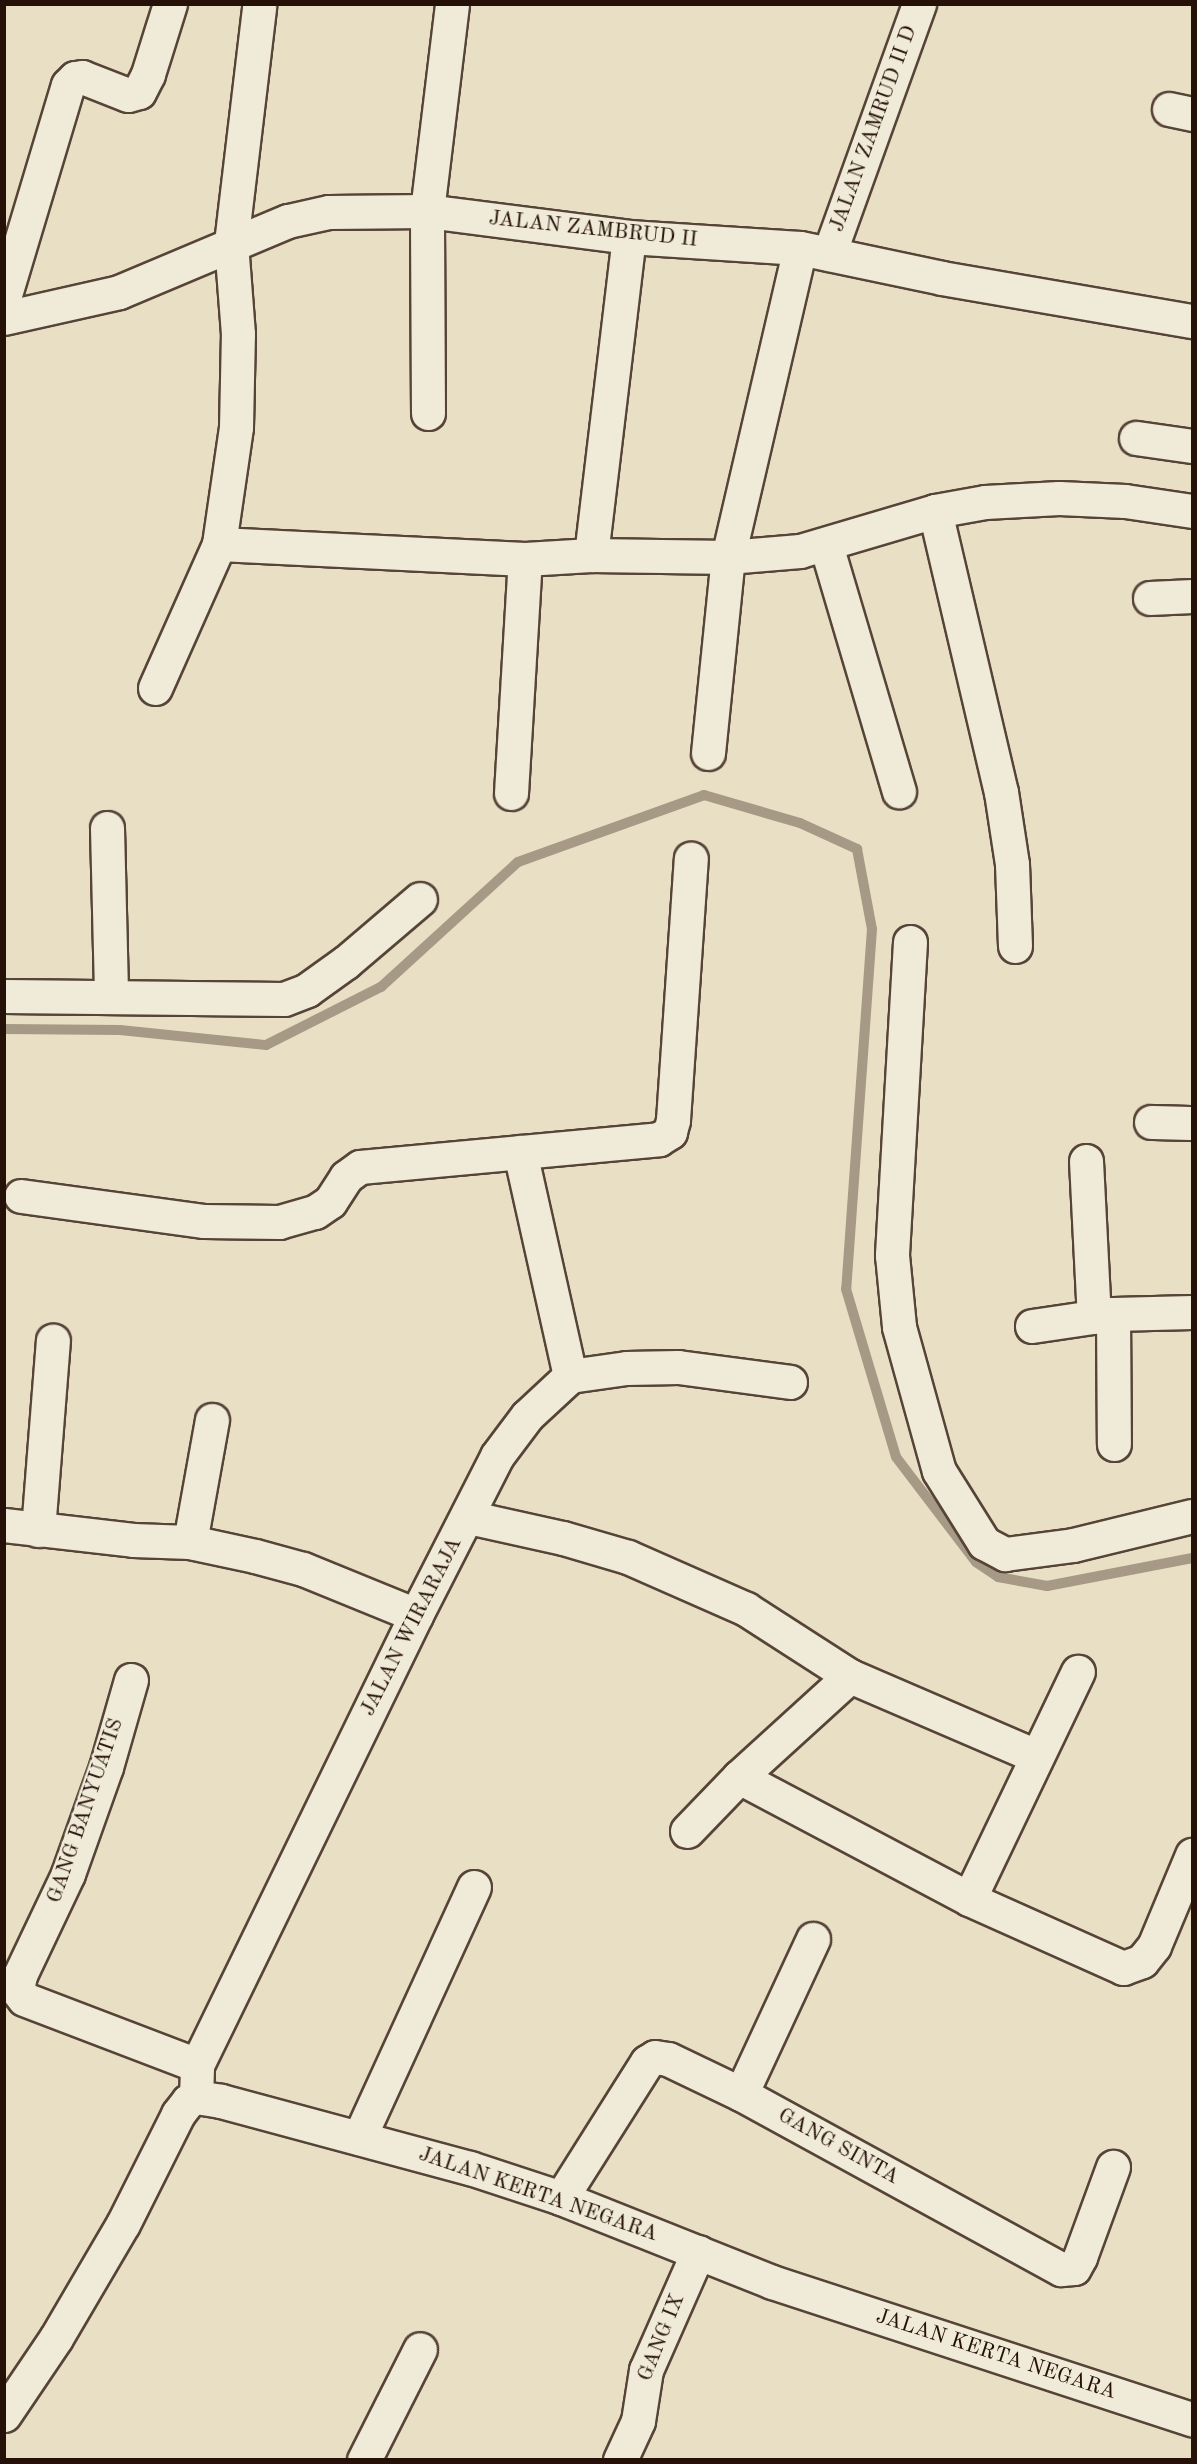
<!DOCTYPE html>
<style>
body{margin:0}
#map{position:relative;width:1197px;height:2464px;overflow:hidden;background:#e8dfc5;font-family:"Old Standard TT",serif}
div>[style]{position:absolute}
.stream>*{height:10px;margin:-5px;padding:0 5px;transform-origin:5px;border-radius:5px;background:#a69985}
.roads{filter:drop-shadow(2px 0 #564437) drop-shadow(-2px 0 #564437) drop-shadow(0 2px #564437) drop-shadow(0 -2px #564437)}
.minor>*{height:33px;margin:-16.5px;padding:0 16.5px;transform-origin:16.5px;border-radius:16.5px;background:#f0ead9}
span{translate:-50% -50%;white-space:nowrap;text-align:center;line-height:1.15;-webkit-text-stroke:4.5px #f0ead9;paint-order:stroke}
.street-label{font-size:21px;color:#251108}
.frame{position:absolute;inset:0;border:6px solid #251108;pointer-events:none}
</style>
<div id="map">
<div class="stream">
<div style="left:4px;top:1029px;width:116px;rotate:0.5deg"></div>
<div style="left:120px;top:1030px;width:147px;rotate:5.9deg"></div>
<div style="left:266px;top:1045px;width:129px;rotate:-26.8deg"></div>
<div style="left:381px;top:987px;width:185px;rotate:-42.4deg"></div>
<div style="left:518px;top:862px;width:198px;rotate:-19.8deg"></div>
<div style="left:704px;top:795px;width:100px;rotate:16.3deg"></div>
<div style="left:800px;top:823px;width:63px;rotate:24.5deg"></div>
<div style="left:857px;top:849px;width:81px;rotate:79.4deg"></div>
<div style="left:872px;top:929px;width:361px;rotate:94.1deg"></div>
<div style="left:846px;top:1289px;width:175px;rotate:73.4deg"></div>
<div style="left:896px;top:1457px;width:132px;rotate:52.7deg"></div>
<div style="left:976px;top:1562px;width:27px;rotate:34deg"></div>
<div style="left:998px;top:1577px;width:50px;rotate:10.4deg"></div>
<div style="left:1047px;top:1586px;width:148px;rotate:-10.9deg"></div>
</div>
<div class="roads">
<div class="minor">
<div style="left:1169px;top:109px;width:24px;rotate:12deg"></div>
<div style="left:829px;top:254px;width:266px;rotate:-70.2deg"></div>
<div style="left:4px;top:298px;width:222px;rotate:-73.3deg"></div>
<div style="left:68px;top:85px;width:10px;rotate:-45deg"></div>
<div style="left:75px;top:78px;width:7px;rotate:-8deg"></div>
<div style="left:82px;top:77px;width:49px;rotate:21.4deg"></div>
<div style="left:128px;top:95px;width:11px;rotate:-15deg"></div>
<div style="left:139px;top:92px;width:20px;rotate:-63deg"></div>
<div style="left:148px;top:74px;width:73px;rotate:-72.6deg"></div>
<div style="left:4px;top:318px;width:118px;rotate:-12.7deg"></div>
<div style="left:119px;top:292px;width:183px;rotate:-22.8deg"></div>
<div style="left:288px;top:221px;width:42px;rotate:-12.4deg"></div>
<div style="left:329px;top:212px;width:98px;rotate:-0.6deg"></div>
<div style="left:427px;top:211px;width:204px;rotate:7.3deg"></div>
<div style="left:629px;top:237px;width:171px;rotate:3.7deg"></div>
<div style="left:800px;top:248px;width:145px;rotate:11.9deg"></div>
<div style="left:942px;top:278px;width:254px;rotate:9.8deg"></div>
<div style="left:428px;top:413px;width:202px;rotate:-90.3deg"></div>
<div style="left:427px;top:211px;width:209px;rotate:-83.1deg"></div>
<div style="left:1136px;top:438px;width:57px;rotate:8.1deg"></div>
<div style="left:935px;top:511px;width:289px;rotate:76.8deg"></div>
<div style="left:1001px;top:792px;width:73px;rotate:81.3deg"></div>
<div style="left:1012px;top:864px;width:82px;rotate:87.9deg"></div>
<div style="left:219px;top:544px;width:306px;rotate:2.8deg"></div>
<div style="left:525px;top:559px;width:66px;rotate:-3.5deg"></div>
<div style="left:591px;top:555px;width:137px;rotate:0.8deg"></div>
<div style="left:728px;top:557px;width:72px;rotate:-4.8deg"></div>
<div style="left:800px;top:551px;width:141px;rotate:-16.5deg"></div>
<div style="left:935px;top:511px;width:51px;rotate:-10.2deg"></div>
<div style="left:985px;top:502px;width:74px;rotate:-3.1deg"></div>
<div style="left:1059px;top:498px;width:66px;rotate:2.6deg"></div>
<div style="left:1125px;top:501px;width:68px;rotate:8.5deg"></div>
<div style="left:826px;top:545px;width:257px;rotate:73.5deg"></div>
<div style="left:591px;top:555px;width:320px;rotate:-83.2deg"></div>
<div style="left:1150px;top:598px;width:42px;rotate:-2.7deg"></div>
<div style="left:155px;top:688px;width:158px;rotate:-66deg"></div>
<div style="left:219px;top:544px;width:118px;rotate:-81.7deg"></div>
<div style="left:236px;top:427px;width:93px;rotate:-88.8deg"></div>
<div style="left:238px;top:334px;width:91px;rotate:-94.4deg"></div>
<div style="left:231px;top:243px;width:238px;rotate:-83.2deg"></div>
<div style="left:708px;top:753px;width:197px;rotate:-84.2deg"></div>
<div style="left:728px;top:557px;width:317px;rotate:-76.9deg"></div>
<div style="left:511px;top:793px;width:234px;rotate:-86.6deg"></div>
<div style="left:107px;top:828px;width:169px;rotate:88.6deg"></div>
<div style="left:910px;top:942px;width:314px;rotate:93.3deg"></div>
<div style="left:892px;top:1255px;width:72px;rotate:84.4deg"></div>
<div style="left:899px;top:1327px;width:149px;rotate:74.5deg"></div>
<div style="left:939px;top:1471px;width:85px;rotate:58deg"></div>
<div style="left:984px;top:1543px;width:24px;rotate:28deg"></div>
<div style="left:1005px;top:1554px;width:69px;rotate:-7.5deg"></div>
<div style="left:1073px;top:1545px;width:122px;rotate:-13.7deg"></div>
<div style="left:4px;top:996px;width:280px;rotate:0.6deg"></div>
<div style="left:284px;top:999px;width:25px;rotate:-21deg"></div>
<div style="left:307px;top:990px;width:48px;rotate:-35.7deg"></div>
<div style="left:346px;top:962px;width:97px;rotate:-40.4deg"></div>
<div style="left:1151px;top:1122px;width:41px;rotate:1.4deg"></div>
<div style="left:520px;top:1152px;width:230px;rotate:77.4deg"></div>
<div style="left:1086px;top:1161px;width:156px;rotate:87.1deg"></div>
<div style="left:21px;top:1196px;width:185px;rotate:7.8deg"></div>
<div style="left:204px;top:1221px;width:75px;rotate:0.8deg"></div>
<div style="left:279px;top:1222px;width:37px;rotate:-16deg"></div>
<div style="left:315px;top:1212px;width:18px;rotate:-34deg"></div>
<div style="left:330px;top:1202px;width:30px;rotate:-57deg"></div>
<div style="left:346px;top:1177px;width:17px;rotate:-36deg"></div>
<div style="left:360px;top:1167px;width:300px;rotate:-5.3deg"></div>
<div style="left:659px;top:1139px;width:13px;rotate:-32deg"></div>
<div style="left:670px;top:1132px;width:12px;rotate:-76deg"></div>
<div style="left:673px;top:1120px;width:262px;rotate:-86.1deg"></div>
<div style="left:1113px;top:1314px;width:130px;rotate:89.6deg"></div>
<div style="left:1032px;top:1326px;width:82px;rotate:-8.4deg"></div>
<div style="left:1113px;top:1314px;width:79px;rotate:-1.5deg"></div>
<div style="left:468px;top:1517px;width:97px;rotate:12.5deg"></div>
<div style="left:563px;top:1538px;width:68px;rotate:16.3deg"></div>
<div style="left:628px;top:1557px;width:129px;rotate:23.8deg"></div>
<div style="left:746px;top:1609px;width:124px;rotate:32.8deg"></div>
<div style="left:850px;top:1676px;width:202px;rotate:23.3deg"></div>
<div style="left:4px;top:1525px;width:130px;rotate:6.6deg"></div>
<div style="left:133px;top:1540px;width:57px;rotate:2deg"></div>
<div style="left:190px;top:1542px;width:66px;rotate:12.2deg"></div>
<div style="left:255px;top:1556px;width:50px;rotate:15.2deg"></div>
<div style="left:303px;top:1569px;width:122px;rotate:22.2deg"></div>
<div style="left:38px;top:1530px;width:190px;rotate:-85.5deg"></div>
<div style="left:190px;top:1542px;width:124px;rotate:-79.8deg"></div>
<div style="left:131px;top:1680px;width:91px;rotate:106deg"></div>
<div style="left:106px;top:1767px;width:114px;rotate:109.6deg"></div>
<div style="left:68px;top:1874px;width:112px;rotate:115.4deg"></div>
<div style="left:20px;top:1975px;width:15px;rotate:101deg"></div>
<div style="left:17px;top:1990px;width:11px;rotate:52deg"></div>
<div style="left:24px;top:1999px;width:185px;rotate:20.9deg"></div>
<div style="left:739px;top:1777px;width:260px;rotate:27.9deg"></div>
<div style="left:969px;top:1899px;width:169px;rotate:24.1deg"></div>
<div style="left:1123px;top:1968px;width:20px;rotate:-20deg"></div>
<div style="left:1142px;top:1961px;width:19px;rotate:-51deg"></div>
<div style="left:1154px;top:1946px;width:99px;rotate:-67.3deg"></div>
<div style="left:687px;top:1831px;width:75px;rotate:-46.1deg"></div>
<div style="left:739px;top:1777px;width:150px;rotate:-42.3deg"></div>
<div style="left:969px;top:1899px;width:252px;rotate:-64.4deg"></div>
<div style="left:741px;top:2094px;width:171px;rotate:-65.1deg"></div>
<div style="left:196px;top:2097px;width:32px;rotate:-88deg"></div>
<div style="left:197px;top:2065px;width:500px;rotate:-64.05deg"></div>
<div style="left:416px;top:1615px;width:178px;rotate:-63deg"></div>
<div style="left:497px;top:1456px;width:50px;rotate:-53.1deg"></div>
<div style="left:527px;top:1416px;width:59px;rotate:-42.9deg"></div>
<div style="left:570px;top:1376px;width:57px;rotate:-8.1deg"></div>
<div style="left:626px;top:1368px;width:52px;rotate:-1.1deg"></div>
<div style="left:678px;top:1367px;width:113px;rotate:7.6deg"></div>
<div style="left:359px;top:2138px;width:276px;rotate:-65.4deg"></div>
<div style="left:561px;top:2198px;width:161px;rotate:-57.7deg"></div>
<div style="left:647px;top:2062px;width:9px;rotate:-32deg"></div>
<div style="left:655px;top:2057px;width:13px;rotate:9deg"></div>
<div style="left:668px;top:2059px;width:81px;rotate:25.6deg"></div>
<div style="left:741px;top:2094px;width:365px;rotate:28.7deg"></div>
<div style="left:1061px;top:2269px;width:13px;rotate:-4deg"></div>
<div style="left:1074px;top:2268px;width:13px;rotate:-61deg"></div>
<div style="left:1080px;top:2257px;width:96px;rotate:-69.9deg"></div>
<div style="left:4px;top:2415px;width:93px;rotate:-56deg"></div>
<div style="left:56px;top:2338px;width:132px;rotate:-59.6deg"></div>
<div style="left:123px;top:2224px;width:123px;rotate:-63.4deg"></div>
<div style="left:178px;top:2114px;width:16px;rotate:-52deg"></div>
<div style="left:188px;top:2101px;width:9px;rotate:-27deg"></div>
<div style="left:196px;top:2097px;width:25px;rotate:9deg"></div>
<div style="left:221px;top:2101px;width:258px;rotate:15.1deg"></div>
<div style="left:470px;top:2168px;width:96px;rotate:18.2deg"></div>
<div style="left:561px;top:2198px;width:227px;rotate:21.7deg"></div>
<div style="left:772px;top:2282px;width:442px;rotate:18.1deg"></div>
<div style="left:364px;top:2460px;width:124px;rotate:-63.2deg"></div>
<div style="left:620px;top:2460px;width:43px;rotate:-65.2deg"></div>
<div style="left:638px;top:2421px;width:52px;rotate:-81.1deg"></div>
<div style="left:646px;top:2370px;width:129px;rotate:-66.2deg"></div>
</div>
</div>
<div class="street-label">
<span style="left:874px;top:129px;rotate:-70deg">JALAN ZAMRUD II D</span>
<span style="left:593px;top:230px;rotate:6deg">JALAN ZAMBRUD II</span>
<span style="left:412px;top:1627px;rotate:-63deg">JALAN WIRARAJA</span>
<span style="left:86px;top:1811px;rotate:-71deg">GANG BANYUATIS</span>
<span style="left:838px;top:2147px;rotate:29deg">GANG SINTA</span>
<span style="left:538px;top:2195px;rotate:19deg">JALAN KERTA NEGARA</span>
<span style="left:662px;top:2338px;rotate:-68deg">GANG IX</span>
<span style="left:996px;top:2355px;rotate:18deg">JALAN KERTA NEGARA</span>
</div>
<div class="frame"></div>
</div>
